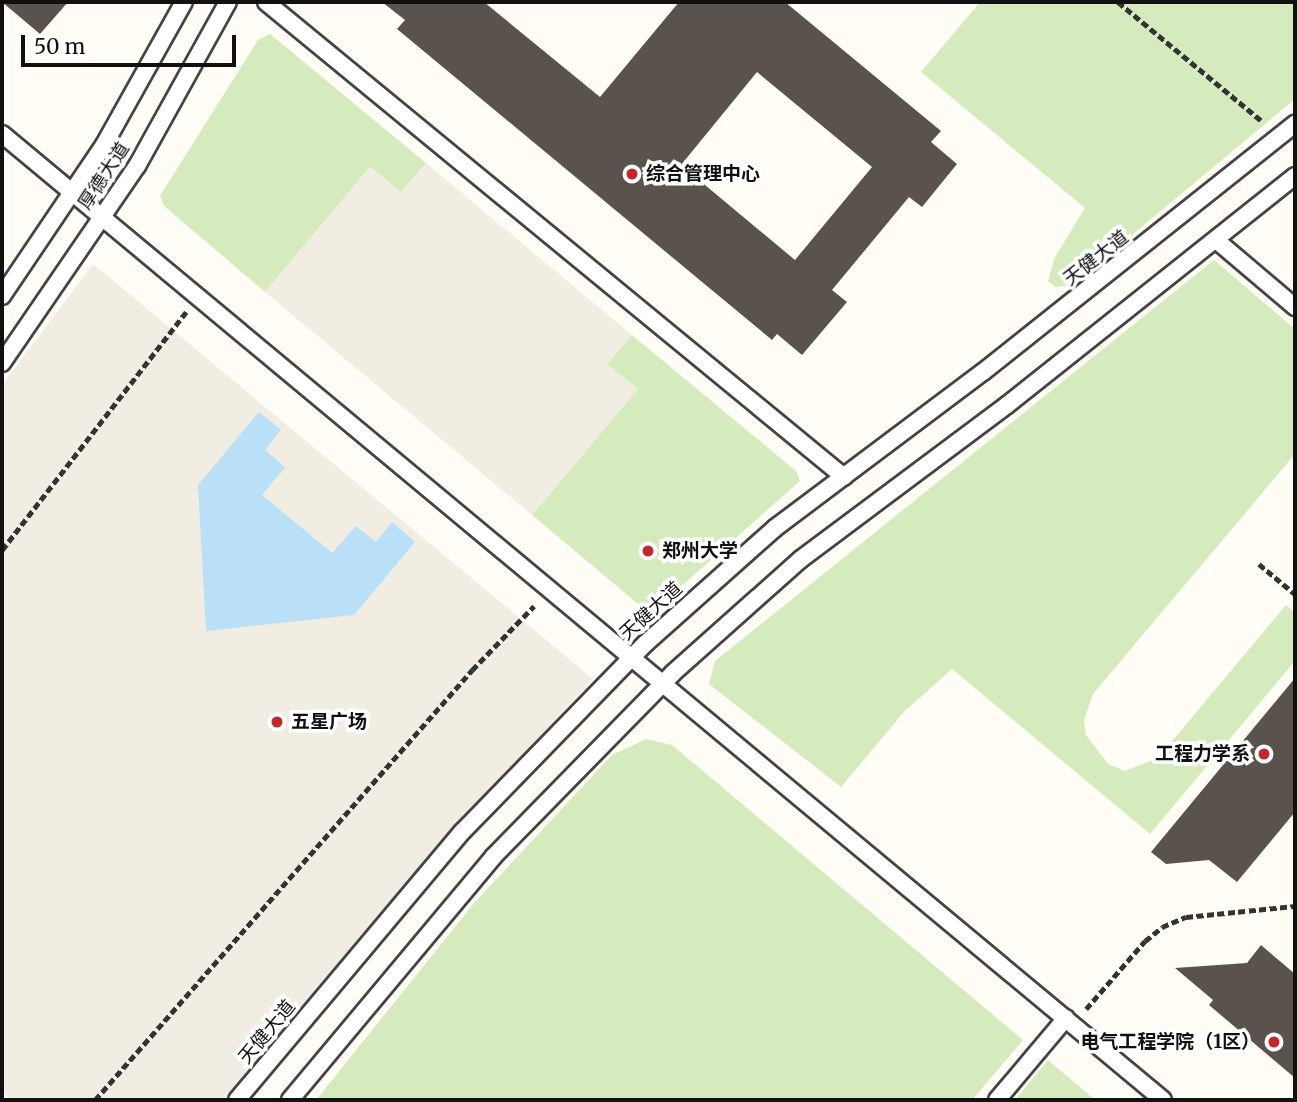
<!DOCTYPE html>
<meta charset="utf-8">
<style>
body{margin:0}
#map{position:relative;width:1297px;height:1102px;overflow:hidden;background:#fffdf5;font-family:Merriweather,"Noto Sans SC",serif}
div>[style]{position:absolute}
.green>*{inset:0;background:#d5ebbd}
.plaza>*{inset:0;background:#f1ede2}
.water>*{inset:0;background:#b9e0f7}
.building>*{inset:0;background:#5a524d}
.path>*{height:4.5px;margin-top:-2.25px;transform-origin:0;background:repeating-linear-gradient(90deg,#333 0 7px,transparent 0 10.5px)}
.roads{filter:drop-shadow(2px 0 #444) drop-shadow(-2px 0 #444) drop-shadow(0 2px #444) drop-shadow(0 -2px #444)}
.service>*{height:16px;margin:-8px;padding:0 8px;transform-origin:8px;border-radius:8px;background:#fff}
.dots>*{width:19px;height:19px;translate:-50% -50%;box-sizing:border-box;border:4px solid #fff;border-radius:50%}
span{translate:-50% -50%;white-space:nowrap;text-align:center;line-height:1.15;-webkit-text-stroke:7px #fff;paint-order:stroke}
.poi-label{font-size:19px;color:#111;font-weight:700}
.left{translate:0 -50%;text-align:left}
.right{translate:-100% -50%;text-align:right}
.street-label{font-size:19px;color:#111}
.frame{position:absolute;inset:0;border:4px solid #111;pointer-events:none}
.scale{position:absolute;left:21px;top:35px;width:215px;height:32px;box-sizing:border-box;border:4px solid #111;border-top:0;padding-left:9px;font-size:21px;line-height:24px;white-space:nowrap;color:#111;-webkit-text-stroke:5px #fff;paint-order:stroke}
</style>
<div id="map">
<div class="green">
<div style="clip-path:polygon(980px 2px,1295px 2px,1295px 99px,1096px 265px,1065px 286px,1055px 287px,1048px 281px,1054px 259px,1085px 208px,921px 72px)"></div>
<div style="clip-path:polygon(270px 34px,426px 163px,401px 192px,370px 167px,265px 292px,164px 206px,160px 196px,258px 40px)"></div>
<div style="clip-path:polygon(1214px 260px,1295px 329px,1295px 454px,1093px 694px,1084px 720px,1086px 735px,1108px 764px,1125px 771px,1158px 758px,1286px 605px,1295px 613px,1295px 661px,1150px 834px,952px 669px,904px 712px,841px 787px,709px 684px,715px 661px)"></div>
<div style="clip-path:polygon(632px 335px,796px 471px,800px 481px,650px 614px,532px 515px,637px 390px,607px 364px)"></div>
<div style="clip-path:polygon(646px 739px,672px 745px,1023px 1040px,972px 1100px,316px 1100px,475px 902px,612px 755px)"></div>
<div style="clip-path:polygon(1048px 1060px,1095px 1100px,1015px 1100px)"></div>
</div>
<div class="plaza">
<div style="clip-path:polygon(426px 163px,632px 335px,607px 364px,638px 389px,532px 515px,265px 292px,370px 167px,401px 192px)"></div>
<div style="clip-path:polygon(93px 264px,593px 679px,432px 854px,222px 1100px,12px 1100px,2px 1092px,2px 385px)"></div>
</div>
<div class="water">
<div style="clip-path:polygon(259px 412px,281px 430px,265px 450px,285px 467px,262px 495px,332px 553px,356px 526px,376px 542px,392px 522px,415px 542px,354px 615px,206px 631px,198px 485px)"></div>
</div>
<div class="building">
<div style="clip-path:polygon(2px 2px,68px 2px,40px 34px)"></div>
<div style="clip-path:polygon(evenodd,382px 2px,484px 2px,600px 97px,679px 2px,785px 2px,941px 131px,931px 142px,957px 164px,922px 207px,909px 197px,832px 290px,847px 302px,802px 355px,777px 334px,772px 340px,397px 29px,405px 20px,382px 2px,757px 72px,872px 167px,795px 260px,681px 165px,757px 72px)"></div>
<div style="clip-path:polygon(1295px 678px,1295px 812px,1237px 882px,1209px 860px,1166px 864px,1151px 852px)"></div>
<div style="clip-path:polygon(1261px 945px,1295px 974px,1295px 1078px,1209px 1005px,1213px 1000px,1175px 968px,1247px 963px)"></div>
</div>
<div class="path">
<div style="left:1118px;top:2px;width:188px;rotate:39.6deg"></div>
<div style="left:2px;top:550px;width:301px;rotate:-52.3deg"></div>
<div style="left:1259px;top:564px;width:47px;rotate:39.8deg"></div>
<div style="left:1086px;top:1009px;width:90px;rotate:-49.1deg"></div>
<div style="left:1145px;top:941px;width:22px;rotate:-39deg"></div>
<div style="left:1162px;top:927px;width:26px;rotate:-23deg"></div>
<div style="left:1186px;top:917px;width:110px;rotate:-5.8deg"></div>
<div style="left:95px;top:1100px;width:572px;rotate:-48.76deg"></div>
<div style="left:472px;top:670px;width:89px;rotate:-45.9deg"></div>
</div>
<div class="roads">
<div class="service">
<div style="left:266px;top:2px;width:748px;rotate:39.41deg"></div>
<div style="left:2px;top:134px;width:1510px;rotate:39.76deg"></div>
<div style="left:1216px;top:240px;width:104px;rotate:40.3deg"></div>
<div style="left:2px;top:296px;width:182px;rotate:-56deg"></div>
<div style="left:104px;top:145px;width:164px;rotate:-60.8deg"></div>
<div style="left:2px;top:363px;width:239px;rotate:-55.6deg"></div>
<div style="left:137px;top:166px;width:188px;rotate:-61deg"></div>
<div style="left:237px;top:1100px;width:351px;rotate:-50deg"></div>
<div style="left:463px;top:831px;width:262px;rotate:-45.8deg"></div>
<div style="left:646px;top:643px;width:173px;rotate:-41.7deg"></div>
<div style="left:775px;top:528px;width:260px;rotate:-36.9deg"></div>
<div style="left:983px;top:372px;width:399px;rotate:-38.5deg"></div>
<div style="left:290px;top:1100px;width:317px;rotate:-50.1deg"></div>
<div style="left:493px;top:857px;width:257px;rotate:-45.6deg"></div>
<div style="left:673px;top:673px;width:171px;rotate:-41.7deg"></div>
<div style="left:801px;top:559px;width:257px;rotate:-36.8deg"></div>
<div style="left:1007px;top:405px;width:368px;rotate:-38.5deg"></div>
<div style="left:997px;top:1100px;width:107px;rotate:-49.9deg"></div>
</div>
</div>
<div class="dots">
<div style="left:632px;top:174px;background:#c4262e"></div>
<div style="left:648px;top:551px;background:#c4262e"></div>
<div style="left:277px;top:722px;background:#c4262e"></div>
<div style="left:1264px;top:754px;background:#c4262e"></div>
<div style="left:1274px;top:1042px;background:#c4262e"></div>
</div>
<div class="poi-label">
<span class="left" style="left:646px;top:174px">综合管理中心</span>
<span class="left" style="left:662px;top:551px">郑州大学</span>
<span class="left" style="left:291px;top:722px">五星广场</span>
<span class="right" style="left:1250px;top:754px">工程力学系</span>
<span class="right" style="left:1260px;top:1042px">电气工程学院（1区）</span>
</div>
<div class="street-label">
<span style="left:104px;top:176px;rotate:-57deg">厚德大道</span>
<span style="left:1096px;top:258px;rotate:-38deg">天健大道</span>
<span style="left:651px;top:611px;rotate:-42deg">天健大道</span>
<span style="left:267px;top:1032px;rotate:-50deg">天健大道</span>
</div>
<div class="frame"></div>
<div class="scale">50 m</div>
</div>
